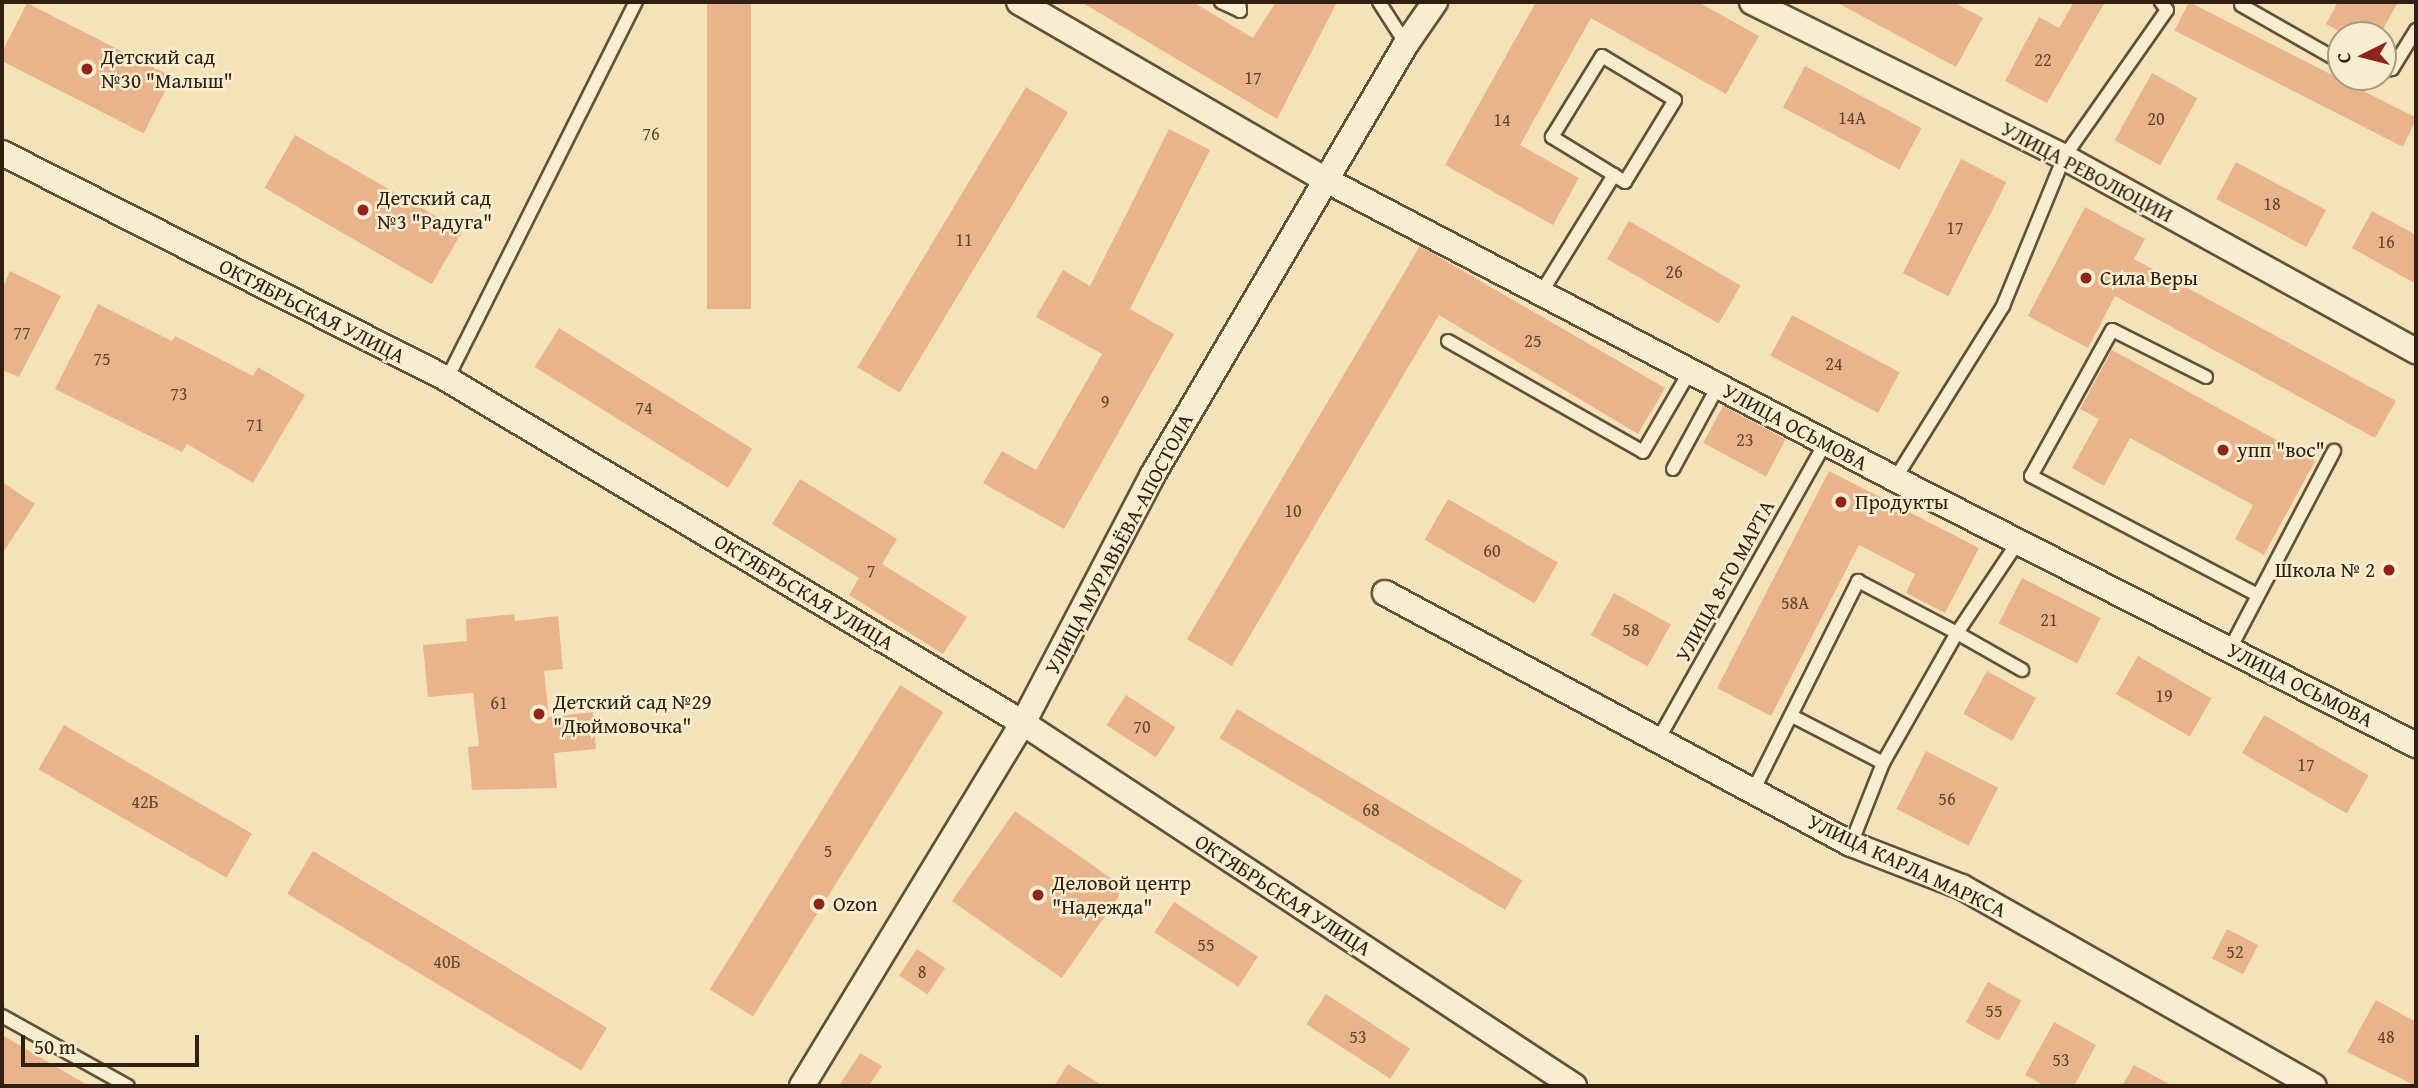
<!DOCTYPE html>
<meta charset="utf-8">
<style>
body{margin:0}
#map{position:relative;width:2418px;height:1088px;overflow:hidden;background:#f4e3b8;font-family:"Gentium Book Plus",serif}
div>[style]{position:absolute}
.building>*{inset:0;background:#e9b48b;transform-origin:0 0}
.roads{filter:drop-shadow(2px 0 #625139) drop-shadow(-2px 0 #625139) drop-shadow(0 2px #625139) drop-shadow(0 -2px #625139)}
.service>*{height:12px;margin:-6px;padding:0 6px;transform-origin:6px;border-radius:6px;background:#f8edd1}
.minor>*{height:24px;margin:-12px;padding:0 12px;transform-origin:12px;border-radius:12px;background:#f8edd1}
.dots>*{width:19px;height:19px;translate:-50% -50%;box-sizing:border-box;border:4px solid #f8edd1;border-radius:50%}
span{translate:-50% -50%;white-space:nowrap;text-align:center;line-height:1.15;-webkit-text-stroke:5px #f8edd1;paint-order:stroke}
.number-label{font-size:18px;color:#60452e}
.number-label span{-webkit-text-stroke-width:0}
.poi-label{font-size:21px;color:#32200f}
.left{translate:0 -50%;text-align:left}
.right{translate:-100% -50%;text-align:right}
.street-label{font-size:21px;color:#32200f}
.frame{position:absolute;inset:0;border:4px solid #32200f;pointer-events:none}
.north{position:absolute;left:2327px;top:21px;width:70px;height:70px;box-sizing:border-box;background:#f8edd1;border:2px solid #a99b83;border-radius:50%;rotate:264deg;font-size:19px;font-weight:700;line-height:28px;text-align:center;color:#32200f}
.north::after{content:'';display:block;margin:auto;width:24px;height:32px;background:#8f2418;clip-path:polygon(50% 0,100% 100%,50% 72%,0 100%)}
.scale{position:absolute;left:21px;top:1035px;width:178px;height:32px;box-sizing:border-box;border:4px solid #32200f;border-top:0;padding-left:9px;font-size:21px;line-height:24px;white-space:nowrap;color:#32200f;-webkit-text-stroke:5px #f8edd1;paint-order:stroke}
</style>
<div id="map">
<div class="building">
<div style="left:707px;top:2px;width:44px;height:307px"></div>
<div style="clip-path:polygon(1081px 2px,1193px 2px,1253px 38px,1276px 2px,1337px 2px,1277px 119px)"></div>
<div style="clip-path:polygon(1536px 2px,1698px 2px,1759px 36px,1726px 94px,1591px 18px,1520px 145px,1579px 178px,1553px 225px,1445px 165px)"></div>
<div style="clip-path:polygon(1836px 2px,1953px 2px,1983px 18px,1956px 67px)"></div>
<div style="clip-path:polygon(2074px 2px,2105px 2px,2047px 103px,2005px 81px,2039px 17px,2059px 28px)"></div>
<div style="left:2189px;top:2px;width:256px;height:32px;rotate:27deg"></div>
<div style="clip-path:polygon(2338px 2px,2398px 2px,2380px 35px,2346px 35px,2326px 24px)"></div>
<div style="left:27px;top:3px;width:163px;height:63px;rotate:27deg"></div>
<div style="left:1805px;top:66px;width:132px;height:47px;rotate:28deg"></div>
<div style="left:2152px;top:73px;width:52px;height:77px;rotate:29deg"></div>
<div style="left:1026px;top:87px;width:49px;height:327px;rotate:31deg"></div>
<div style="clip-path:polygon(1169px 129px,1210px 150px,1130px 309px,1174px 334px,1064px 529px,983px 483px,1002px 451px,1036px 470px,1102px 354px,1036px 317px,1063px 270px,1090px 286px)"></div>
<div style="left:295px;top:135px;width:193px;height:61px;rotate:30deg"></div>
<div style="left:1961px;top:159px;width:51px;height:128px;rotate:27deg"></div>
<div style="left:2236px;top:162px;width:102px;height:42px;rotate:28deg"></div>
<div style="clip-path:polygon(2085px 207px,2145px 239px,2134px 259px,2396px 401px,2375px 438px,2115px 296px,2088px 348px,2028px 316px)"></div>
<div style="clip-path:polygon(2372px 211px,2416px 235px,2416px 284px,2352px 248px)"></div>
<div style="left:1629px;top:221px;width:129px;height:44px;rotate:30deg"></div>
<div style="clip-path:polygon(1420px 246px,1665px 388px,1638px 434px,1439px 315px,1232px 666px,1187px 639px)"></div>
<div style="clip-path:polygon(10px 271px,61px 296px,19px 377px,2px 370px,2px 289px)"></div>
<div style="clip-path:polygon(98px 304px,172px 341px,175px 336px,253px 376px,258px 367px,305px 395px,253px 483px,187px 444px,182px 452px,55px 389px)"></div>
<div style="left:1792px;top:315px;width:122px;height:46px;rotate:28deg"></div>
<div style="left:559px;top:328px;width:228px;height:46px;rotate:32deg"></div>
<div style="clip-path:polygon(2112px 350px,2315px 461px,2264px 555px,2235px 539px,2253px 505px,2130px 438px,2104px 486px,2072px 468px,2099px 419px,2080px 409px)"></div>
<div style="left:1723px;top:406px;width:71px;height:42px;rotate:28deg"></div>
<div style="clip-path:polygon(1829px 471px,1979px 548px,1945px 613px,1906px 593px,1915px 574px,1859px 545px,1771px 716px,1717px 688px)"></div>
<div style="clip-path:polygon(800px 479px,897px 539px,882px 564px,967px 617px,943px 654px,849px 595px,859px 578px,772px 524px)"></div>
<div style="clip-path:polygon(2px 482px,35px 504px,2px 554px)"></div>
<div style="left:1448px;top:499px;width:127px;height:47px;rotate:30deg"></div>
<div style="left:2022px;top:578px;width:88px;height:51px;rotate:27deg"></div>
<div style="left:1614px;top:593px;width:65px;height:48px;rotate:29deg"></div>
<div style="clip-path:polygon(514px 614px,515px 621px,558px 616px,563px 669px,544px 671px,549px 717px,593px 712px,596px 749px,554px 753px,557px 788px,472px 790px,468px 747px,479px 746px,473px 693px,428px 697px,423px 645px,467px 641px,466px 619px)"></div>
<div style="left:2138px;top:656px;width:85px;height:44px;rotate:30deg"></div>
<div style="left:1987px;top:671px;width:56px;height:49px;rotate:29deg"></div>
<div style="left:900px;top:685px;width:51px;height:359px;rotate:32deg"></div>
<div style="left:1126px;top:695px;width:59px;height:36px;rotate:33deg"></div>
<div style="left:1237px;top:709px;width:333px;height:34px;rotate:31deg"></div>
<div style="left:2264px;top:715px;width:121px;height:44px;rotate:30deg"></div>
<div style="left:64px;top:725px;width:217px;height:51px;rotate:30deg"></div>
<div style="left:1926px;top:751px;width:81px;height:65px;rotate:27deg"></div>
<div style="left:1015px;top:811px;width:134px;height:110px;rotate:35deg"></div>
<div style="left:313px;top:851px;width:343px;height:50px;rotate:31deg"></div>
<div style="left:1174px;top:902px;width:100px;height:36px;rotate:33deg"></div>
<div style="left:2227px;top:929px;width:35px;height:33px;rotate:27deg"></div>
<div style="left:917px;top:949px;width:34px;height:32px;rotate:34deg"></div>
<div style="left:1988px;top:982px;width:38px;height:46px;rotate:29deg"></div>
<div style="left:1326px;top:994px;width:100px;height:36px;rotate:33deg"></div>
<div style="clip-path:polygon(2376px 1000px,2416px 1022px,2416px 1086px,2347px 1052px)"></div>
<div style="clip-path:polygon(2054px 1022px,2096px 1045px,2074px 1086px,2045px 1086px,2025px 1075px)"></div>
<div style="clip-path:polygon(2px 1035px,89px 1086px,2px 1086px)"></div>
<div style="clip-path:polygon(860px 1053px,882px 1066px,869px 1086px,839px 1086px)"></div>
<div style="clip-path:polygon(1068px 1064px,1103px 1086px,1054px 1086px)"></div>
<div style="clip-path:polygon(2134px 1065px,2173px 1086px,2122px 1086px)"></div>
</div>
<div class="roads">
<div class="service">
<div style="left:1221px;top:2px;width:21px;rotate:25deg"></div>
<div style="left:1240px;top:11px;width:9px;rotate:-96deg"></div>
<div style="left:1379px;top:2px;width:50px;rotate:57.3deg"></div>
<div style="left:2241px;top:5px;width:115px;rotate:29.7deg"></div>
<div style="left:2383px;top:71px;width:9px;rotate:-13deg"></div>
<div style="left:2392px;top:69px;width:46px;rotate:-58.4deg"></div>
<div style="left:1541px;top:293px;width:139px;rotate:-58.3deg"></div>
<div style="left:1614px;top:175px;width:73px;rotate:-148.5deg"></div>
<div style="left:1552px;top:137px;width:95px;rotate:-58.3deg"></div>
<div style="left:1602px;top:56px;width:85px;rotate:31.1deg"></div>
<div style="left:1675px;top:100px;width:96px;rotate:121.4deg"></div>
<div style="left:1625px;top:182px;width:13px;rotate:-148deg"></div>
<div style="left:1448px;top:341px;width:224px;rotate:29.6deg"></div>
<div style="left:1643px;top:452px;width:94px;rotate:-59.9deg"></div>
<div style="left:2206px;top:377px;width:105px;rotate:-153.4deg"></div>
<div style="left:2112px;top:330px;width:167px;rotate:119deg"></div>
<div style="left:2031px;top:476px;width:254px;rotate:27.7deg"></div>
<div style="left:447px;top:379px;width:422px;rotate:-63.4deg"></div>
<div style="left:1673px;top:469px;width:94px;rotate:-61.5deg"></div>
<div style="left:1895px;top:479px;width:204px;rotate:-58deg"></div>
<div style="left:2003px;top:306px;width:161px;rotate:-67.7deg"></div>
<div style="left:2064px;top:157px;width:179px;rotate:-55deg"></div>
<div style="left:2167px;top:10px;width:10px;rotate:-127deg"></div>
<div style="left:2230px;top:649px;width:224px;rotate:-62.3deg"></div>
<div style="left:1794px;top:717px;width:100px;rotate:27.3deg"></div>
<div style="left:1659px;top:738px;width:338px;rotate:-60.6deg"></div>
<div style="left:1754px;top:789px;width:233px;rotate:-63.4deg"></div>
<div style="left:1858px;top:581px;width:112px;rotate:27.7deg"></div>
<div style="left:1957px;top:633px;width:113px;rotate:-56.2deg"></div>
<div style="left:1851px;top:844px;width:87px;rotate:-68.4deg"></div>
<div style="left:1883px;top:763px;width:150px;rotate:-60.4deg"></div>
<div style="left:1957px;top:633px;width:75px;rotate:29.6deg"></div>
<div style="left:2px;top:1016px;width:144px;rotate:29.1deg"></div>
</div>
<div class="minor">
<div style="left:1019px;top:2px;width:355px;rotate:30.1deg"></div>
<div style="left:1326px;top:180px;width:643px;rotate:27.72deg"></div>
<div style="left:1895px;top:479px;width:585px;rotate:27.05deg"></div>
<div style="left:1752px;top:2px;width:348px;rotate:26.4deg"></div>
<div style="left:2064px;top:157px;width:402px;rotate:28.9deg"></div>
<div style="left:2px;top:153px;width:499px;rotate:26.9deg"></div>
<div style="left:447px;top:379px;width:671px;rotate:30.85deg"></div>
<div style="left:1023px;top:723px;width:660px;rotate:33.38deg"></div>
<div style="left:1385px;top:593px;width:529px;rotate:28.31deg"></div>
<div style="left:1851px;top:844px;width:119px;rotate:21.2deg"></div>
<div style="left:1962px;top:887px;width:404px;rotate:29.5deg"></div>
<div style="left:802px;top:1086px;width:425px;rotate:-58.7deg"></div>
<div style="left:1023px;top:723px;width:279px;rotate:-62.4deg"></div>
<div style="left:1152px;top:476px;width:501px;rotate:-59.55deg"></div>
<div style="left:1406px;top:44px;width:51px;rotate:-55.4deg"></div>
</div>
</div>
<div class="dots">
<div style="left:87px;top:69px;background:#8f2418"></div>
<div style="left:363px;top:210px;background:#8f2418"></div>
<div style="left:2086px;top:278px;background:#8f2418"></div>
<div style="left:2223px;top:450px;background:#8f2418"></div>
<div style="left:1841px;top:502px;background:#8f2418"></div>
<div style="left:2389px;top:570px;background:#8f2418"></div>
<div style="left:539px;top:714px;background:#8f2418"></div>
<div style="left:1038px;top:895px;background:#8f2418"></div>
<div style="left:819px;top:904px;background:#8f2418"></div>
</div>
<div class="number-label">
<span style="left:2043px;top:60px">22</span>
<span style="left:1253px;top:78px">17</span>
<span style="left:1852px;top:118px">14А</span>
<span style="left:2156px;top:119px">20</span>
<span style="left:1502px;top:120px">14</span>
<span style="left:651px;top:134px">76</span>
<span style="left:2272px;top:204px">18</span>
<span style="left:1955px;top:228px">17</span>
<span style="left:964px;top:240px">11</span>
<span style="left:2386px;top:242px">16</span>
<span style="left:1674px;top:272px">26</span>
<span style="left:22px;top:333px">77</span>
<span style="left:1533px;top:341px">25</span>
<span style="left:102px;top:359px">75</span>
<span style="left:1834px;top:364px">24</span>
<span style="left:179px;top:394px">73</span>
<span style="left:1105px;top:402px">9</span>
<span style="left:644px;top:408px">74</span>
<span style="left:255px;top:425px">71</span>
<span style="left:1745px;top:440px">23</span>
<span style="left:1293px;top:511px">10</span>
<span style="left:1492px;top:551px">60</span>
<span style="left:871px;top:571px">7</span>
<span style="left:1795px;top:603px">58А</span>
<span style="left:2049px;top:620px">21</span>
<span style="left:1631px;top:630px">58</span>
<span style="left:2164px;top:696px">19</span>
<span style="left:499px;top:703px">61</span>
<span style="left:1142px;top:727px">70</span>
<span style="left:2306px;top:765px">17</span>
<span style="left:1947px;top:799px">56</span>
<span style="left:145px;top:802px">42Б</span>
<span style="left:1371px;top:810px">68</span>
<span style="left:828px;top:851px">5</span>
<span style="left:1206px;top:945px">55</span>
<span style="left:2235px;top:952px">52</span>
<span style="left:447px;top:962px">40Б</span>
<span style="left:922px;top:972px">8</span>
<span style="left:1994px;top:1011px">55</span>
<span style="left:1358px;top:1037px">53</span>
<span style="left:2386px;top:1037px">48</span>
<span style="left:2061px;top:1060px">53</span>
</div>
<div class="poi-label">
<span class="left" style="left:101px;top:69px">Детский сад<br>№30 "Малыш"</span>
<span class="left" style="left:377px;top:210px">Детский сад<br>№3 "Радуга"</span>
<span class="left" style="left:2100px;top:278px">Сила Веры</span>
<span class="left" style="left:2237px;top:450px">упп "вос"</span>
<span class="left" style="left:1855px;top:502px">Продукты</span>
<span class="right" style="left:2375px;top:570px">Школа № 2</span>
<span class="left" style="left:553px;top:714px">Детский сад №29<br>"Дюймовочка"</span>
<span class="left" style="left:1052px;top:895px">Деловой центр<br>"Надежда"</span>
<span class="left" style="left:833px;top:904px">Ozon</span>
</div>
<div class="street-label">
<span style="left:2087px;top:172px;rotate:28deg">УЛИЦА РЕВОЛЮЦИИ</span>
<span style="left:312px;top:311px;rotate:27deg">ОКТЯБРЬСКАЯ УЛИЦА</span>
<span style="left:1795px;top:427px;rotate:28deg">УЛИЦА ОСЬМОВА</span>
<span style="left:1119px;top:544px;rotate:-62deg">УЛИЦА МУРАВЬЁВА-АПОСТОЛА</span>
<span style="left:1725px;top:581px;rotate:-61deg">УЛИЦА 8-ГО МАРТА</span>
<span style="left:804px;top:592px;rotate:31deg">ОКТЯБРЬСКАЯ УЛИЦА</span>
<span style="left:2300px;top:685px;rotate:27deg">УЛИЦА ОСЬМОВА</span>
<span style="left:1907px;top:866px;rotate:25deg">УЛИЦА КАРЛА МАРКСА</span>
<span style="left:1283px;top:895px;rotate:33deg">ОКТЯБРЬСКАЯ УЛИЦА</span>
</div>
<div class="frame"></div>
<div class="north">С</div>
<div class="scale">50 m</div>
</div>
